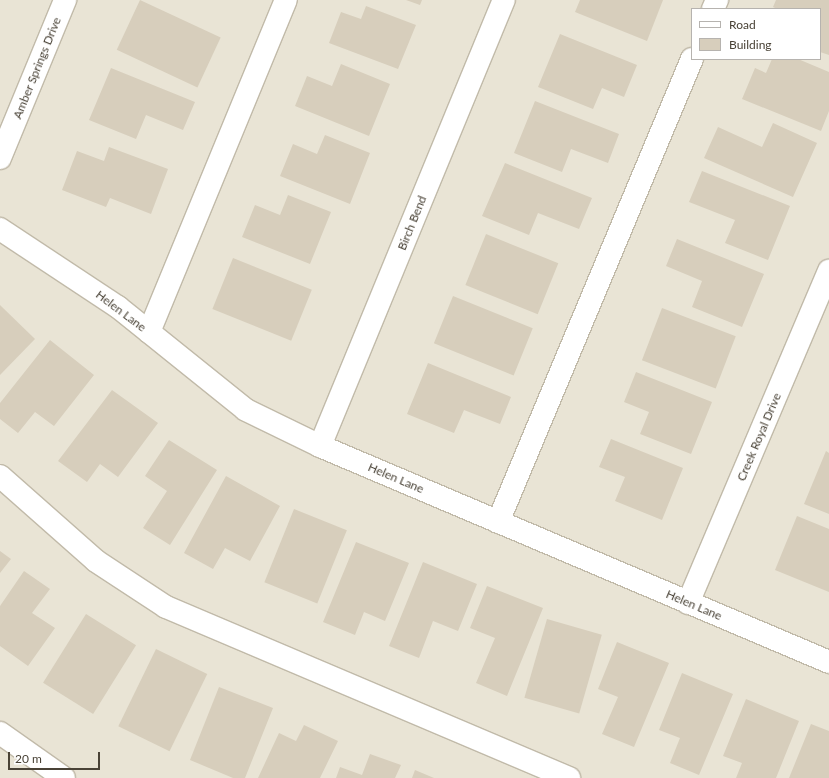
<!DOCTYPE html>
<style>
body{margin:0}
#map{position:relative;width:829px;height:778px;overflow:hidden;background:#f5f1e7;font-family:Lato,sans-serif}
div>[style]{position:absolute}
.residential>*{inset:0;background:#e9e4d5}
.building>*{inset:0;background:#d7cebc;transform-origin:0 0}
.roads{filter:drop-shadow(1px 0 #c1baa9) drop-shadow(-1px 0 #c1baa9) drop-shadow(0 1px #c1baa9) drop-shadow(0 -1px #c1baa9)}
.minor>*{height:22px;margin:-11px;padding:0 11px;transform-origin:11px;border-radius:11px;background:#fff}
span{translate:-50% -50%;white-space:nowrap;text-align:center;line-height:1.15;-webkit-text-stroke:3px #fff;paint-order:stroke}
.street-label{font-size:12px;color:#494236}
.legend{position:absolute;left:691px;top:8px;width:130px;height:52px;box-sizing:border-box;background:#fff;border:1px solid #b6b3af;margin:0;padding:5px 7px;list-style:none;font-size:12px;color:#494236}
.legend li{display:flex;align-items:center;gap:8px;height:20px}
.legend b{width:20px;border:1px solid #b6b3af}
.scale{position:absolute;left:8px;top:752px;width:92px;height:18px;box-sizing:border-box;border:2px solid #494236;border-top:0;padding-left:5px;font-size:12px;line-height:14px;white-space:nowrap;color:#494236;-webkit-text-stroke:3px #fff;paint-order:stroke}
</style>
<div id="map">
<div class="residential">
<div style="clip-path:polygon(evenodd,0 0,829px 0,829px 778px,0 778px,0 0,692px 9px,820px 9px,820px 59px,692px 59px,692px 9px)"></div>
</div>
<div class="building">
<div style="left:140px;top:0;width:89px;height:55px;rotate:25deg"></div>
<div style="clip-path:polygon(406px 0,422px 0,420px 5px)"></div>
<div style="clip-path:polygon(580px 0,663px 0,647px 41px,575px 12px)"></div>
<div style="clip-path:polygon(776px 0,829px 0,829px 55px,820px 52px,820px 9px,777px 9px,773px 7px)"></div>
<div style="clip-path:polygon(366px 6px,416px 25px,398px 69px,329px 43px,341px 12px,361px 19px)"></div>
<div style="clip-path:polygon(560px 34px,637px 65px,624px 97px,602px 88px,593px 109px,538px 87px)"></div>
<div style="clip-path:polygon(772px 59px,798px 59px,829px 72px,829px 111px,821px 131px,742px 99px,755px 68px,766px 73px)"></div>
<div style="clip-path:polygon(341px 64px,390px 84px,369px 136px,295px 106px,307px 76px,332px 86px)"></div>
<div style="clip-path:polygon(111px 68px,195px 102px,183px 130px,146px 115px,136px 139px,89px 120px)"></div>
<div style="clip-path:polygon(535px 101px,619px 134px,608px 163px,571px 149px,562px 172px,514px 153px)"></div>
<div style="clip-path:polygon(773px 123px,817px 143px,793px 197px,704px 158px,718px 127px,762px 147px)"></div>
<div style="clip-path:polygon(325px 135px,370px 153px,350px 204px,280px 176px,293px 144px,317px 154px)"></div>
<div style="clip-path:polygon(109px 147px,168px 169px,151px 214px,110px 198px,106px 207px,62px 190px,77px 151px,104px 161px)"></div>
<div style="clip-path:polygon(505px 163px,592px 198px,579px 229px,538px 213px,529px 235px,482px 216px)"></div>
<div style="clip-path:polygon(702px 171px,790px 206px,768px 260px,725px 243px,735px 220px,689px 202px)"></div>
<div style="clip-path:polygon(288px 195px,331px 212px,310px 264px,242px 237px,255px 205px,280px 215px)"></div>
<div style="left:486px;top:234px;width:78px;height:55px;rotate:22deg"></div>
<div style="clip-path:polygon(677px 239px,764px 274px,742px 327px,692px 307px,702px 281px,666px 266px)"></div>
<div style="left:233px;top:258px;width:85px;height:55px;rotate:22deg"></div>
<div style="left:453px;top:296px;width:86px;height:51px;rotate:22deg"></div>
<div style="clip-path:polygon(0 305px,35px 339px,0 375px)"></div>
<div style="left:662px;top:308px;width:79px;height:56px;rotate:21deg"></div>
<div style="clip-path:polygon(50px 340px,94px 375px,54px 426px,35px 412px,18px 433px,0 419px,0 403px)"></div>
<div style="clip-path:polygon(428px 363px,511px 397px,500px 424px,464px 410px,454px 433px,407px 414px)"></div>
<div style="clip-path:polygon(636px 372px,712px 402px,691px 454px,640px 434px,649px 412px,624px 402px)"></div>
<div style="clip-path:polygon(112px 390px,158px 423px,118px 477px,100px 464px,87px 482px,58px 461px)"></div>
<div style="clip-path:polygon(611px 439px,683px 468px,662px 520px,615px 501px,625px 477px,599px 467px)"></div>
<div style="clip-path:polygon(169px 440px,217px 470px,170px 545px,143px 528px,167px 491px,145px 476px)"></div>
<div style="clip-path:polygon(826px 451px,829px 453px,829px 514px,804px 504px)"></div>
<div style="clip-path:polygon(226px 476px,280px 506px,250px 561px,225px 548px,213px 569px,184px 553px)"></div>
<div style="left:294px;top:509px;width:57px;height:79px;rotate:22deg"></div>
<div style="clip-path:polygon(797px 516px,829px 529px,829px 592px,775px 570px)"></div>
<div style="clip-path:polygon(356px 542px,409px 563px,385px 621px,364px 612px,355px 635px,323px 622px)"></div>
<div style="clip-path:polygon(0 551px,11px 559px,0 573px)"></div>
<div style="clip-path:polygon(423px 562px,477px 584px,458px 631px,433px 621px,419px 658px,389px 646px)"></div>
<div style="clip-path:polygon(24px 571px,50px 589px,32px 613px,55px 628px,28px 666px,0 646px,0 606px)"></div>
<div style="clip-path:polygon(487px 586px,543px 608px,507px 696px,476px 683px,495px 638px,470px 628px)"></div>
<div style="left:86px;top:614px;width:59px;height:81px;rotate:32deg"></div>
<div style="left:547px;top:619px;width:57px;height:82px;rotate:16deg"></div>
<div style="clip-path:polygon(617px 642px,669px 663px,634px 747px,602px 734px,618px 697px,598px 689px)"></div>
<div style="left:156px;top:649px;width:57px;height:86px;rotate:26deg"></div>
<div style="clip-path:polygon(682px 673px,733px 694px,699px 775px,670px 763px,680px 738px,659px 730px)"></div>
<div style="clip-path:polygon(219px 687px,273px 708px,245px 778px,233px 778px,190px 760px)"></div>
<div style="clip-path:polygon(746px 699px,799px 721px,776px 778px,736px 778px,742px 763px,723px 756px)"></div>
<div style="clip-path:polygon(811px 724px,829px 731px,829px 778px,789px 778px)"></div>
<div style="clip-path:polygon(304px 725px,338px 741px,320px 778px,258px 778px,279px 733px,296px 741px)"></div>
<div style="clip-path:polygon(370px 754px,401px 765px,395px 778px,336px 778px,340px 767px,362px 775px)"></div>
<div style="clip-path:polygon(415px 770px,434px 778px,412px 778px)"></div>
</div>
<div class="roads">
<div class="minor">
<div style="left:713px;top:9px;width:10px;rotate:-66deg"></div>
<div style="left:0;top:158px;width:171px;rotate:-67.6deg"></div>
<div style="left:0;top:229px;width:141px;rotate:33.5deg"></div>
<div style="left:118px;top:307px;width:164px;rotate:38.8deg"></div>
<div style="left:246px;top:410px;width:82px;rotate:25.9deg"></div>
<div style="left:320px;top:446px;width:553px;rotate:22.99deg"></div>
<div style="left:149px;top:332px;width:359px;rotate:-67.6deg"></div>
<div style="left:320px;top:446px;width:482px;rotate:-67.6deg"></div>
<div style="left:0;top:476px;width:128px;rotate:41.5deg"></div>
<div style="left:96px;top:561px;width:84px;rotate:33.3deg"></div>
<div style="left:166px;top:607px;width:438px;rotate:23deg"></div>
<div style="left:498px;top:522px;width:502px;rotate:-67.27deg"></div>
<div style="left:688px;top:603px;width:361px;rotate:-67deg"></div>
<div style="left:0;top:733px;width:78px;rotate:35.1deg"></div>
</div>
</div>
<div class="street-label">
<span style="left:37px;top:68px;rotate:-68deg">Amber Springs Drive</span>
<span style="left:412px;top:223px;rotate:-68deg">Birch Bend</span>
<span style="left:121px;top:311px;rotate:37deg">Helen Lane</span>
<span style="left:759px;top:437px;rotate:-67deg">Creek Royal Drive</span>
<span style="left:396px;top:478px;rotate:23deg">Helen Lane</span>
<span style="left:694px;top:605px;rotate:23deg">Helen Lane</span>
</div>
<ul class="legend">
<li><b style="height:5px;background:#fff"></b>Road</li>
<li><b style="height:11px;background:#d7cebc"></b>Building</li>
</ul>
<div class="scale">20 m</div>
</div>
